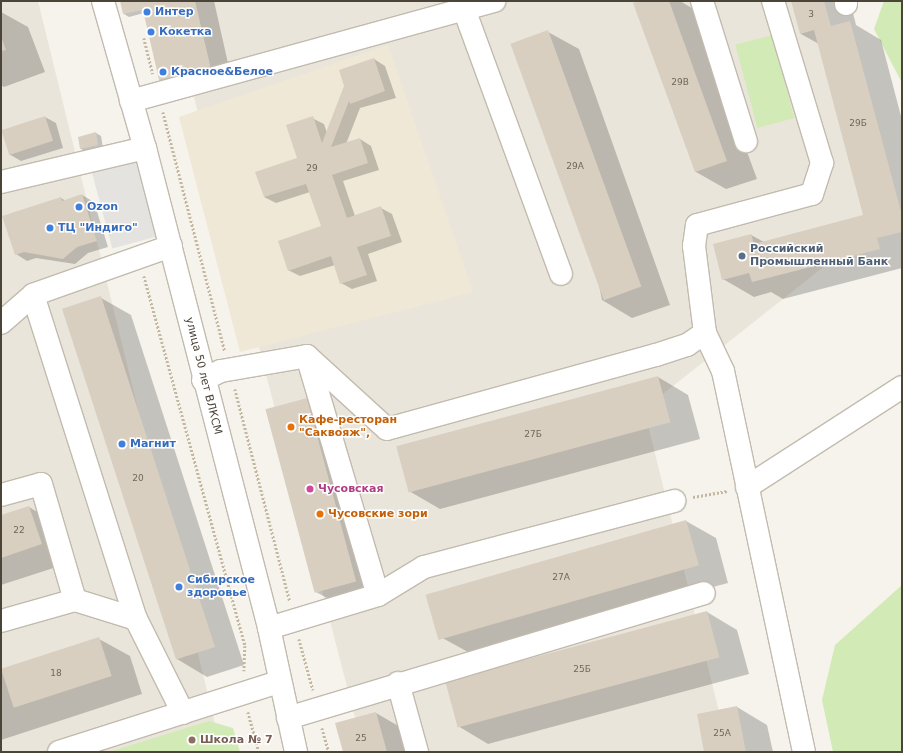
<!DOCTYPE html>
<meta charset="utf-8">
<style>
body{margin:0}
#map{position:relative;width:903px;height:753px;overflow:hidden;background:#f6f3ec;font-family:"DejaVu Sans",sans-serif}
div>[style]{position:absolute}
.residential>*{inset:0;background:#eae5da}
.education>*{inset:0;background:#efe8d6}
.green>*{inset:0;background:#d2eab5;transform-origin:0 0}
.parking>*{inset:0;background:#e5e3e0;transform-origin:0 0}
.shadow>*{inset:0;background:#0003}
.building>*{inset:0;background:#d8cfc1;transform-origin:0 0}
.path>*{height:2.5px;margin-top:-1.25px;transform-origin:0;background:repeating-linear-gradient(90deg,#c4b79f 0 2px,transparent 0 4px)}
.roads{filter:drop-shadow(1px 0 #c2bbae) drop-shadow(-1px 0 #c2bbae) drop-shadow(0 1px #c2bbae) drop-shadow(0 -1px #c2bbae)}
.minor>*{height:22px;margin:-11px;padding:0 11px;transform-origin:11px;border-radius:11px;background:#fff}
.dots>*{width:11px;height:11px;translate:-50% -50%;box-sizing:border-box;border:2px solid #fff;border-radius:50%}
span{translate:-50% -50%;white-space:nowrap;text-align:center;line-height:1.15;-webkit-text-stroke:3px #fff;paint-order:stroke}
.number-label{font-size:9px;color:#6e675b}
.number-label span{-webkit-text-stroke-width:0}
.shop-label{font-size:11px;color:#366cbe;font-weight:700}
.left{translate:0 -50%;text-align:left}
.service-label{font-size:11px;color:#4e5e75;font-weight:700}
.street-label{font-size:11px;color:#4b4439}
.food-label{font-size:11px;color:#c56008;font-weight:700}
.hotel-label{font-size:11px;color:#b23c85;font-weight:700}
.education-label{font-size:11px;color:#785e54;font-weight:700}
.frame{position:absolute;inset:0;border:2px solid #4b4439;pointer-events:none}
</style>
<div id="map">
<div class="residential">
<div style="clip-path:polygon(1px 1px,38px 1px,222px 752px,1px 752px)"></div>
<div style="clip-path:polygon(169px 1px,807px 1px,879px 223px,644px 409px,729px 752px,364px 752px)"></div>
</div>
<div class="education">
<div style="clip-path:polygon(388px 45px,473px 292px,240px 352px,179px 117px)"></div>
</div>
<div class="green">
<div style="clip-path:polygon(884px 1px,902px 1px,902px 83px,874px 29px)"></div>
<div style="left:772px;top:35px;width:86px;height:38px;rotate:75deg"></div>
<div style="clip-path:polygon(902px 585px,902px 752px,833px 752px,822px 700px,835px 645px)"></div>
<div style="clip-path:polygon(209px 721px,233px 728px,240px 752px,109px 752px)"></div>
</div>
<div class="parking">
<div style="left:137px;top:159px;width:80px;height:47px;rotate:75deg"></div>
</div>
<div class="shadow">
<div style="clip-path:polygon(121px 1px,214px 1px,232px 81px,181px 92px,160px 80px,144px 13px,129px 17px,124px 14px)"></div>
<div style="clip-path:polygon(641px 1px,680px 1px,695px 10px,757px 179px,726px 189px,696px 172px)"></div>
<div style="clip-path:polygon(792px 1px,850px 1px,856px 25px,881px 40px,902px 120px,902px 268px,783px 299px,771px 292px,754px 297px,723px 279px,751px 235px,764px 242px,865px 216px,819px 44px,801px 34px)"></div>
<div style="clip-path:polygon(1px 12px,28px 27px,45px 72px,4px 87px,1px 85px)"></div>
<div style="clip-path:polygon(548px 32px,579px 49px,670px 305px,632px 318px,602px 300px)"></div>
<div style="clip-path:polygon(374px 59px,385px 66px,396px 98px,360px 108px,346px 144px,360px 139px,371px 146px,379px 170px,343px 181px,355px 216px,381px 208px,392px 214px,402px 242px,368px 254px,377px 281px,352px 289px,341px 283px,335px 265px,300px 276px,288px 270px,322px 227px,310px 192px,276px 203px,264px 197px,299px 159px,312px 118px,324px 124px,327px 133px)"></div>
<div style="clip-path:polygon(45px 117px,56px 123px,63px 148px,21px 161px,9px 154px)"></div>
<div style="clip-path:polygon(96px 133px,101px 136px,103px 148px,87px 152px,81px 149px)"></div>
<div style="clip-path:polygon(82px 195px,94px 202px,108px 247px,88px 253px,75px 264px,36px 258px,27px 261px,16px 254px,61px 198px,66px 201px)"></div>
<div style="clip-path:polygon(101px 298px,131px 315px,244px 665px,207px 677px,177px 659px)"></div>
<div style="clip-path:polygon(658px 377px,688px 395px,700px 439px,440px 509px,409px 491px)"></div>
<div style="clip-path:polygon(307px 399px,328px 412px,378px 594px,338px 604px,316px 592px,266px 410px)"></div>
<div style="clip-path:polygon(29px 507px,59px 525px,72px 562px,1px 585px,1px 516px)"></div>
<div style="clip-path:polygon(686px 521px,716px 538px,728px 583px,468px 652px,437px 635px)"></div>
<div style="clip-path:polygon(707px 612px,737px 630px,749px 674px,488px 744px,458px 726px)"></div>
<div style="clip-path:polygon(99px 639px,130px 656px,142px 694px,1px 740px,1px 671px)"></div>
<div style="clip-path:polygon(737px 707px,767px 725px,773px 752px,705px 752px)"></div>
<div style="clip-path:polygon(376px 713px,407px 731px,413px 752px,344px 752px,336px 724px)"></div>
</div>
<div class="building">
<div style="clip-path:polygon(120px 1px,195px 1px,211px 69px,159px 80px,143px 10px,123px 14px)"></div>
<div style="clip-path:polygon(638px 1px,669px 1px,727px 161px,695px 172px,633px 3px)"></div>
<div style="clip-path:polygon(791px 1px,824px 1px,831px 26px,850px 21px,902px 215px,902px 232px,877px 238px,880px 249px,752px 282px,749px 273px,722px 280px,713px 244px,751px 234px,754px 244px,863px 215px,814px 30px,800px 34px)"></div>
<div style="left:548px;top:30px;width:273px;height:40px;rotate:70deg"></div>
<div style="clip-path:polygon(1px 37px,6px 50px,1px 51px)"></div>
<div style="clip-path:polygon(374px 58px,385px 91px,350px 104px,349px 101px,331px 147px,360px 138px,368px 163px,332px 175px,347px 218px,381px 206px,391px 236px,357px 247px,367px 275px,340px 284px,331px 256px,288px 271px,278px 241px,321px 226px,306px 184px,264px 197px,255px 172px,297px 158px,286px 125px,313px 116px,322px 143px,344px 86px,339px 70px)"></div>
<div style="left:45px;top:116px;width:26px;height:46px;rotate:72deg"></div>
<div style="clip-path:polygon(96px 132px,98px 145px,80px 149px,78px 137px)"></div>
<div style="clip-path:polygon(82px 194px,97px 241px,77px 247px,63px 259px,24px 252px,15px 255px,2px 216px,61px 197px,62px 201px)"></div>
<div style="left:101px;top:296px;width:369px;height:41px;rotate:72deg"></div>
<div style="left:658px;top:376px;width:48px;height:271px;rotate:75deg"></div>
<div style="left:307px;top:398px;width:190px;height:43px;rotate:75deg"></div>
<div style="clip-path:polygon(29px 506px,42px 544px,1px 558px,1px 515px)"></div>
<div style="left:686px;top:520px;width:47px;height:271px;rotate:74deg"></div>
<div style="left:707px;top:611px;width:48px;height:271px;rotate:75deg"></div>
<div style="left:99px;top:637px;width:41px;height:103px;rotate:72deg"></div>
<div style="clip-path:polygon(737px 706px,746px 752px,704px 752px,697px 714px)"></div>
<div style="clip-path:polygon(376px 712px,387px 752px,343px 752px,335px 723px)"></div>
</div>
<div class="path">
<div style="left:144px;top:38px;width:37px;rotate:76deg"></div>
<div style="left:163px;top:112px;width:247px;rotate:75.5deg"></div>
<div style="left:144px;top:276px;width:384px;rotate:74.7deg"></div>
<div style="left:245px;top:646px;width:25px;rotate:92deg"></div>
<div style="left:235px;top:389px;width:219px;rotate:75.5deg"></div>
<div style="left:693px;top:497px;width:35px;rotate:-10deg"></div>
<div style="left:299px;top:639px;width:53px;rotate:74.6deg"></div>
<div style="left:248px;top:712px;width:41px;rotate:74.6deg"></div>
<div style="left:322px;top:728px;width:25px;rotate:74deg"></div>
</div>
<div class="roads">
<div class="minor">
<div style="left:103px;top:1px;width:153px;rotate:74.1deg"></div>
<div style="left:145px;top:148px;width:496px;rotate:75.5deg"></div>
<div style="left:269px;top:628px;width:127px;rotate:77.7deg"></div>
<div style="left:702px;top:1px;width:147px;rotate:72.6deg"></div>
<div style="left:846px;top:1px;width:3px;rotate:90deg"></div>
<div style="left:464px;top:9px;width:282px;rotate:69.9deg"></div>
<div style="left:131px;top:101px;width:377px;rotate:-15.4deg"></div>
<div style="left:1px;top:182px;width:148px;rotate:-13.3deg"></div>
<div style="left:171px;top:246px;width:146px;rotate:160.5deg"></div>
<div style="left:33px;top:295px;width:340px;rotate:72.4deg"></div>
<div style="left:136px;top:619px;width:105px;rotate:63.4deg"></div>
<div style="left:1px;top:323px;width:43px;rotate:-41.2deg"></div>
<div style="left:705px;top:333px;width:42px;rotate:64.7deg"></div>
<div style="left:723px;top:371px;width:390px;rotate:78deg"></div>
<div style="left:307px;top:356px;width:249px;rotate:73.5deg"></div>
<div style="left:203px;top:380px;width:20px;rotate:-27deg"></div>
<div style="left:221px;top:371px;width:87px;rotate:-9.9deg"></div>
<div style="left:307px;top:356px;width:108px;rotate:42.4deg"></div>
<div style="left:387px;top:429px;width:279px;rotate:-15.4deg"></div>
<div style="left:656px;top:355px;width:33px;rotate:-18deg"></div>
<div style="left:687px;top:345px;width:22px;rotate:-34deg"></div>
<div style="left:705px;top:333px;width:88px;rotate:-97.2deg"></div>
<div style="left:694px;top:246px;width:21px;rotate:-82deg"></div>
<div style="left:697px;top:225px;width:119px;rotate:-15.1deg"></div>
<div style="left:812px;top:194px;width:33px;rotate:-72deg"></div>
<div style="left:822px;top:163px;width:169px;rotate:-106.8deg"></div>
<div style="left:747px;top:487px;width:184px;rotate:-32.8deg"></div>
<div style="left:1px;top:495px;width:41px;rotate:-15.4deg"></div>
<div style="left:41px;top:484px;width:121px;rotate:73.7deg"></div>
<div style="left:1px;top:621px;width:77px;rotate:-15.8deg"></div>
<div style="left:75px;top:600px;width:64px;rotate:17.3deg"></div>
<div style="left:269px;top:628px;width:114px;rotate:-16.8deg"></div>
<div style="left:378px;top:595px;width:54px;rotate:-31.3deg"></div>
<div style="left:424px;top:567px;width:259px;rotate:-14.8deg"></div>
<div style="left:398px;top:683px;width:72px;rotate:74.6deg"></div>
<div style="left:288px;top:718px;width:434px;rotate:-16.7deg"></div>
<div style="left:59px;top:752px;width:231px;rotate:-17.7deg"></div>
</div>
</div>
<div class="dots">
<div style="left:147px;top:12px;background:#3f7fe0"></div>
<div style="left:151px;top:32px;background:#3f7fe0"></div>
<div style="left:163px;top:72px;background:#3f7fe0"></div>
<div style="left:79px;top:207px;background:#3f7fe0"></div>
<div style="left:50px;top:228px;background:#3f7fe0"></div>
<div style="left:742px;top:256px;background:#5c6f8a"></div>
<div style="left:291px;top:427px;background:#e8710a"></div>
<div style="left:122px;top:444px;background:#3f7fe0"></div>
<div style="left:310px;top:489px;background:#d1479c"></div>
<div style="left:320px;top:514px;background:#e8710a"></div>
<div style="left:179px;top:587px;background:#3f7fe0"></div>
<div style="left:192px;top:740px;background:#8d6e63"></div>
</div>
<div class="number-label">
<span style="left:811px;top:14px">3</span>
<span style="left:680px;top:82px">29В</span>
<span style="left:858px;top:123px">29Б</span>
<span style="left:575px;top:166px">29А</span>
<span style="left:312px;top:168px">29</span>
<span style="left:533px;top:434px">27Б</span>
<span style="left:138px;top:478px">20</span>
<span style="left:19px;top:530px">22</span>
<span style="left:561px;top:577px">27А</span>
<span style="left:582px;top:669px">25Б</span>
<span style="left:56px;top:673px">18</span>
<span style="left:722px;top:733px">25А</span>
<span style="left:361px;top:738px">25</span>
</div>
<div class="shop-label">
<span class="left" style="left:155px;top:12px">Интер</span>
<span class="left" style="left:159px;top:32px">Кокетка</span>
<span class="left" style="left:171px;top:72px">Красное&amp;Белое</span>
<span class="left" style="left:87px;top:207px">Ozon</span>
<span class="left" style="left:58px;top:228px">ТЦ "Индиго"</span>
<span class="left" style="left:130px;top:444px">Магнит</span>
<span class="left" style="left:187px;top:587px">Сибирское<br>здоровье</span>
</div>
<div class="service-label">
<span class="left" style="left:750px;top:256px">Российский<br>Промышленный Банк</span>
</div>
<div class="street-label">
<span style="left:203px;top:376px;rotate:76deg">улица 50 лет ВЛКСМ</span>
</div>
<div class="food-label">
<span class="left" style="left:299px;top:427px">Кафе-ресторан<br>"Саквояж",</span>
<span class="left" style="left:328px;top:514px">Чусовские зори</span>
</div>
<div class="hotel-label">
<span class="left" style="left:318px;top:489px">Чусовская</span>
</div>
<div class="education-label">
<span class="left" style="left:200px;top:740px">Школа № 7</span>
</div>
<div class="frame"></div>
</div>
